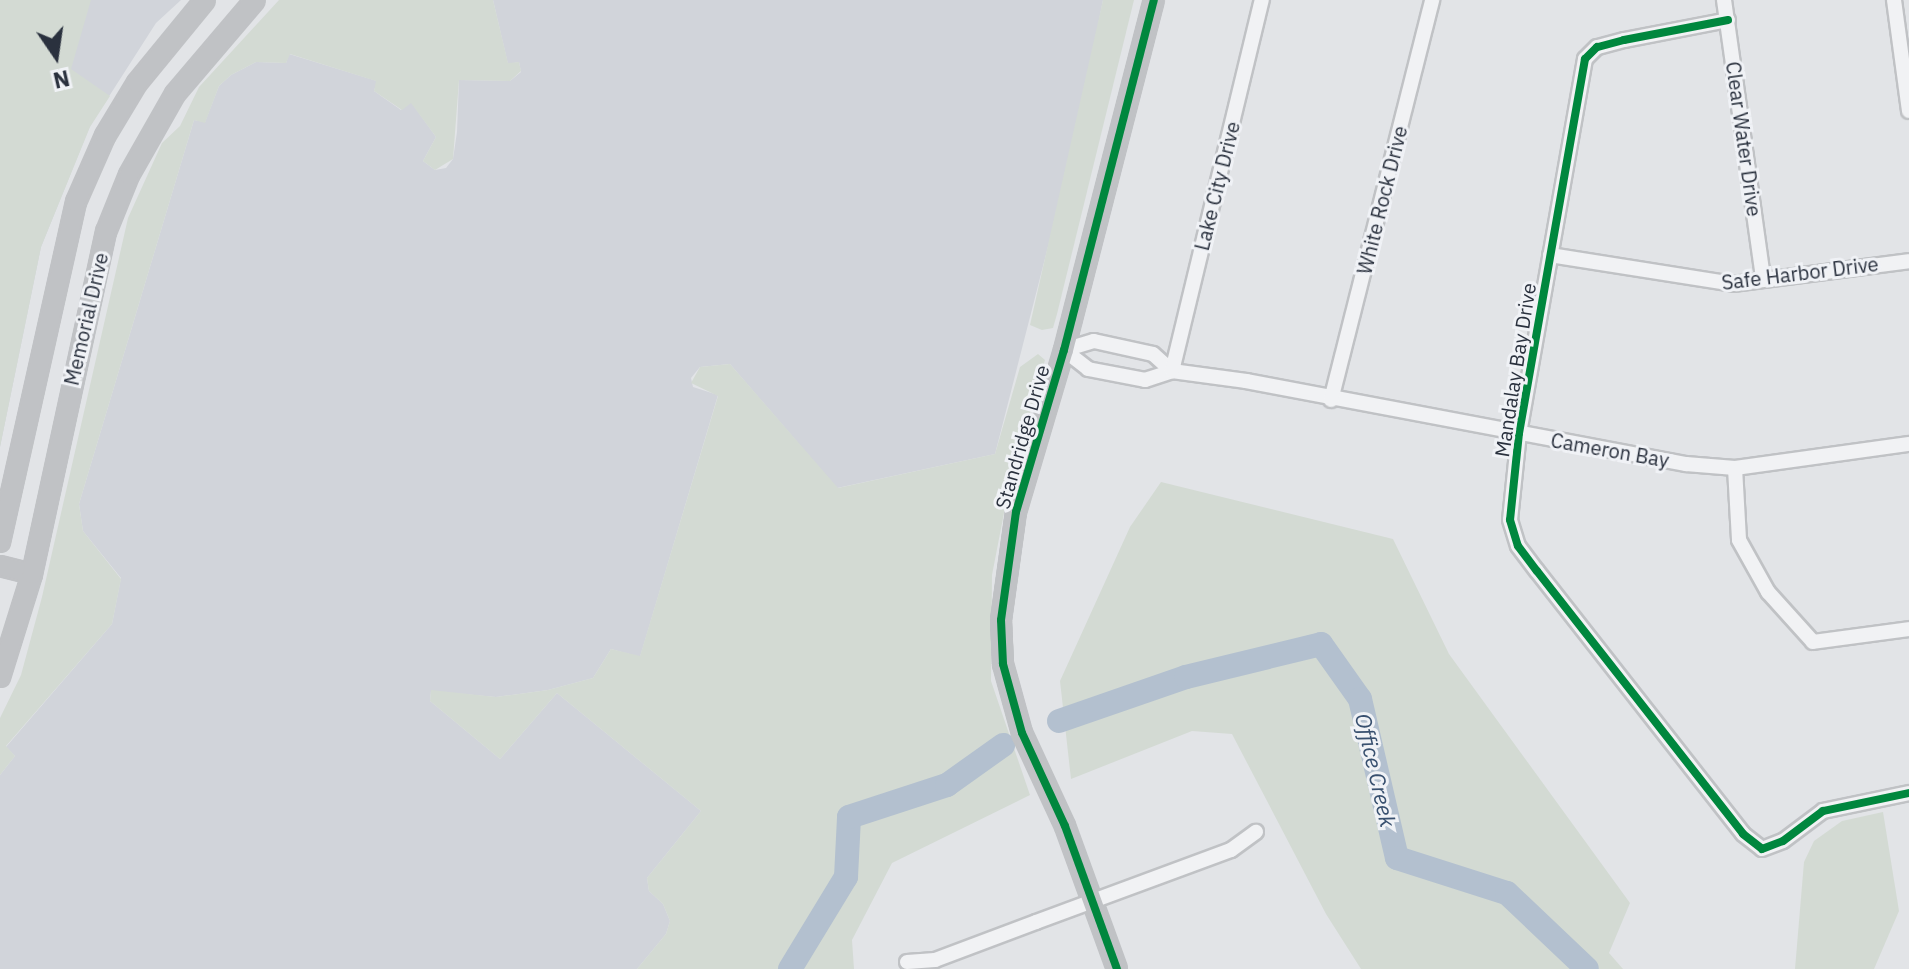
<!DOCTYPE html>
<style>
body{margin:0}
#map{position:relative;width:1909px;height:969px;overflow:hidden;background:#e2e4e7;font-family:"IBM Plex Sans",sans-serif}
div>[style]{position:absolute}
.built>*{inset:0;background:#d1d4da}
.green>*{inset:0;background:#d3dad3}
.river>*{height:24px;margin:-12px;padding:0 12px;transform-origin:12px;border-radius:12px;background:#b3c0cf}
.roads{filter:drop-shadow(2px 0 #c0c2c5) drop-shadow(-2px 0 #c0c2c5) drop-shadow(0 2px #c0c2c5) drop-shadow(0 -2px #c0c2c5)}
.street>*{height:14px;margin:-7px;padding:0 7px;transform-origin:7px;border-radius:7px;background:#f1f2f4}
.secondary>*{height:18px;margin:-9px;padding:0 9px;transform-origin:9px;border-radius:9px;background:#c0c2c5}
.cycleway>*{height:8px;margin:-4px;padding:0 4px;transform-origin:4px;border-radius:4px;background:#00873e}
span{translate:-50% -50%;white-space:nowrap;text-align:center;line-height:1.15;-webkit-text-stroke:6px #f0f2f6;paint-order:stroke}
.street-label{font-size:20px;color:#2a313e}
.water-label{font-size:22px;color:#38506f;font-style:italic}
.north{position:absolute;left:16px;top:16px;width:80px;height:80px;-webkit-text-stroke:6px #f0f2f6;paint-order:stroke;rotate:167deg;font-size:22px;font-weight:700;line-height:32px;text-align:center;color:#2a313e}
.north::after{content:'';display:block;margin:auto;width:28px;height:36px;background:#2a313e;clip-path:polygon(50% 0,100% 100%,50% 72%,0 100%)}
</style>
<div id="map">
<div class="built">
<div style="clip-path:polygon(0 0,181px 0,156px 23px,90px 126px,41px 247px,0 447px)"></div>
<div style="clip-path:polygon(493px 0,1103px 0,1074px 145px,995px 454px,837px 488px,730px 364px,700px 367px,691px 378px,693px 387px,718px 395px,640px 657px,611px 649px,593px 678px,548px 690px,496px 697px,431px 691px,430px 701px,500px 759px,557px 693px,701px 811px,647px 878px,649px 891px,663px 904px,670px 921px,666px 934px,637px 969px,0 969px,0 775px,15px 756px,6px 747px,112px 624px,121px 578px,83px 531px,79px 504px,194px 120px,205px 122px,219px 86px,231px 75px,256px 62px,286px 63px,289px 54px,377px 81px,374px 91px,401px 110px,411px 102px,436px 137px,423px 161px,435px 170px,446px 168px,453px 159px,457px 132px,459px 80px,510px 81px,521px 72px,519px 62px,508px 64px)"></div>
</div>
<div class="green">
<div style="clip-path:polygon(0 0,91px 0,71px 69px,110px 96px,90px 127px,41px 247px,0 447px)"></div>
<div style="clip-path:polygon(279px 0,493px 0,508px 63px,519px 62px,521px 71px,510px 81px,459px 80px,453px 159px,435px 170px,423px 161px,436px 137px,411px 103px,402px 110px,374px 91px,376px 81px,290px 54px,286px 63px,256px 62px,231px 75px,219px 86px,205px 123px,194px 120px,79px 504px,83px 531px,121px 579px,112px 624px,6px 746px,15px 756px,0 775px,0 718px,21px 675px,42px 597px,128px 218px,162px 143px,180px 126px,199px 87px)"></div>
<div style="clip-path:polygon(1103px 0,1134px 0,1057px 314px,1053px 328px,1042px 330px,1030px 325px)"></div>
<div style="clip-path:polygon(1038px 354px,1045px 360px,1009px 487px,992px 575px,991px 681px,1030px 795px,892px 863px,852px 940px,854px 969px,637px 969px,666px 934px,670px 921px,663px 904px,649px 891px,647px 878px,701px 811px,557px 693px,500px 759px,430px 701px,431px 690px,496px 697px,548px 690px,593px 678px,611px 649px,640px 656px,718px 396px,691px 383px,700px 367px,730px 364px,838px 488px,995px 454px,1020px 367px)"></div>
<div style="clip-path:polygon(1161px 482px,1393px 539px,1449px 654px,1630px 903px,1609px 953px,1623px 969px,1361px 969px,1326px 914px,1232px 734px,1192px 731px,1071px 779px,1060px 681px,1130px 527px)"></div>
<div style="clip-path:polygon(1883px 812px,1899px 911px,1874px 969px,1795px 969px,1804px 862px,1814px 841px,1842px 821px)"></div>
</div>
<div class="river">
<div style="left:1059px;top:721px;width:134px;rotate:-19.1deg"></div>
<div style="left:1186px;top:677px;width:139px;rotate:-13.7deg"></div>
<div style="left:1321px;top:644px;width:67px;rotate:54.7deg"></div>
<div style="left:1360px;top:699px;width:163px;rotate:76.9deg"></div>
<div style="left:1397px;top:858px;width:115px;rotate:17.7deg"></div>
<div style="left:1507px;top:893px;width:110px;rotate:43.5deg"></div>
<div style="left:790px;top:969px;width:108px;rotate:-58.7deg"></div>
<div style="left:846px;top:877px;width:60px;rotate:-87.1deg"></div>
<div style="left:849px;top:817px;width:103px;rotate:-18.1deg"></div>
<div style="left:947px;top:785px;width:69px;rotate:-35.5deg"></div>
</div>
<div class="roads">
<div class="street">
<div style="left:1724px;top:0;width:281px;rotate:82deg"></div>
<div style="left:1894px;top:0;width:112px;rotate:82.3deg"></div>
<div style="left:1728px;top:20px;width:106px;rotate:169.1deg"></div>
<div style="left:1624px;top:40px;width:28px;rotate:165deg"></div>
<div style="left:1597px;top:47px;width:17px;rotate:135deg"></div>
<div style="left:1585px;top:59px;width:380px;rotate:100deg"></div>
<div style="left:1519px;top:433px;width:87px;rotate:95.9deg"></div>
<div style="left:1510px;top:520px;width:27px;rotate:73deg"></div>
<div style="left:1518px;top:546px;width:31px;rotate:53deg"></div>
<div style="left:1537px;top:571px;width:334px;rotate:51.9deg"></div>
<div style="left:1743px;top:834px;width:24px;rotate:38deg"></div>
<div style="left:1762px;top:849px;width:22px;rotate:-21deg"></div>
<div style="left:1783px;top:841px;width:50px;rotate:-36.9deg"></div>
<div style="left:1823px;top:811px;width:88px;rotate:-11.8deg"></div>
<div style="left:1550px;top:255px;width:185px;rotate:9deg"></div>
<div style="left:1733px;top:284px;width:177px;rotate:-7.4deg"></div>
<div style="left:1064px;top:350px;width:31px;rotate:38deg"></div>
<div style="left:1088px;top:369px;width:58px;rotate:10.9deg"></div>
<div style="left:1145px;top:380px;width:28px;rotate:-18deg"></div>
<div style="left:1172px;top:371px;width:75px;rotate:7.7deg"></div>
<div style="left:1246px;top:381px;width:448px;rotate:10.7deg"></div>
<div style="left:1686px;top:464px;width:49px;rotate:4.7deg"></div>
<div style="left:1735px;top:468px;width:176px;rotate:-7.9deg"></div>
<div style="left:1064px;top:350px;width:31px;rotate:-17deg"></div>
<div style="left:1094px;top:341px;width:60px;rotate:12.4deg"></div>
<div style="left:1153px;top:354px;width:25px;rotate:42deg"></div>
<div style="left:1172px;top:371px;width:382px;rotate:-76.4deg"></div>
<div style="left:1331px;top:400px;width:413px;rotate:-75.8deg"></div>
<div style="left:1735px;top:468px;width:72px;rotate:86.8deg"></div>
<div style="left:1739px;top:540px;width:60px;rotate:60.9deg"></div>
<div style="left:1768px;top:592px;width:67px;rotate:48deg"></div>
<div style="left:1813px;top:642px;width:97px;rotate:-7.7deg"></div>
<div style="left:907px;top:962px;width:28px;rotate:-4deg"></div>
<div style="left:935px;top:960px;width:108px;rotate:-20.6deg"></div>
<div style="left:1036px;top:922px;width:208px;rotate:-20.3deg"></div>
<div style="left:1231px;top:850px;width:31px;rotate:-36deg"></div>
</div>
<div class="secondary">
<div style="left:0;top:542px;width:348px;rotate:-77.4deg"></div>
<div style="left:76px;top:202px;width:72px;rotate:-66.3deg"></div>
<div style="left:105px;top:136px;width:62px;rotate:-58.9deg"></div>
<div style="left:137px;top:83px;width:107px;rotate:-50.7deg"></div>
<div style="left:0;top:566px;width:33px;rotate:14deg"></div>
<div style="left:0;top:677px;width:108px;rotate:-72.7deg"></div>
<div style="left:32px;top:574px;width:350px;rotate:-77.8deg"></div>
<div style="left:106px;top:232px;width:61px;rotate:-68deg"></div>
<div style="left:129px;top:175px;width:93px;rotate:-60.4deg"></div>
<div style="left:175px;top:94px;width:123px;rotate:-49.6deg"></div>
<div style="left:1117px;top:969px;width:152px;rotate:-110deg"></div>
<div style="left:1065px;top:826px;width:102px;rotate:-114.8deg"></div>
<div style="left:1022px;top:733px;width:72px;rotate:-105.4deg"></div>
<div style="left:1003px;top:664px;width:44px;rotate:-92.6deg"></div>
<div style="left:1001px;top:620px;width:109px;rotate:-82.1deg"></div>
<div style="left:1016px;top:512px;width:169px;rotate:-73.5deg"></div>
<div style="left:1064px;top:350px;width:361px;rotate:-75.6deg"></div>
</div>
</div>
<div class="cycleway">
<div style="left:1728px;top:20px;width:106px;rotate:169.1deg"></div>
<div style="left:1624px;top:40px;width:28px;rotate:165deg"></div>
<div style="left:1597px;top:47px;width:17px;rotate:135deg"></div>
<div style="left:1585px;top:59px;width:380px;rotate:100deg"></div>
<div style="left:1519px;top:433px;width:87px;rotate:95.9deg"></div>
<div style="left:1510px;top:520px;width:27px;rotate:73deg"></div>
<div style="left:1518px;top:546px;width:31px;rotate:53deg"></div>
<div style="left:1537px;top:571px;width:334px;rotate:51.9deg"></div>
<div style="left:1743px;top:834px;width:24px;rotate:38deg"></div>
<div style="left:1762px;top:849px;width:22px;rotate:-21deg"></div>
<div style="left:1783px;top:841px;width:50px;rotate:-36.9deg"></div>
<div style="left:1823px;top:811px;width:88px;rotate:-11.8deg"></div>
<div style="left:1117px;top:969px;width:152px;rotate:-110deg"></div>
<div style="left:1065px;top:826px;width:102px;rotate:-114.8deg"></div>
<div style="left:1022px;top:733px;width:72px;rotate:-105.4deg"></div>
<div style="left:1003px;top:664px;width:44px;rotate:-92.6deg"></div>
<div style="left:1001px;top:620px;width:109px;rotate:-82.1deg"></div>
<div style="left:1016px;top:512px;width:169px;rotate:-73.5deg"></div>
<div style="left:1064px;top:350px;width:361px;rotate:-75.6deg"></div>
</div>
<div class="street-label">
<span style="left:1744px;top:139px;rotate:82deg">Clear Water Drive</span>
<span style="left:1217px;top:186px;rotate:-76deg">Lake City Drive</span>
<span style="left:1382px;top:200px;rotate:-76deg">White Rock Drive</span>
<span style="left:1800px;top:273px;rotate:-7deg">Safe Harbor Drive</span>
<span style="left:86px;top:319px;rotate:-77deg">Memorial Drive</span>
<span style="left:1515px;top:370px;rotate:-81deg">Mandalay Bay Drive</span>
<span style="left:1022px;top:437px;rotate:-74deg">Standridge Drive</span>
<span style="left:1610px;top:450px;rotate:10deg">Cameron Bay</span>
</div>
<div class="water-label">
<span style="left:1376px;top:770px;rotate:77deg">Office Creek</span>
</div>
<div class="north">N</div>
</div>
